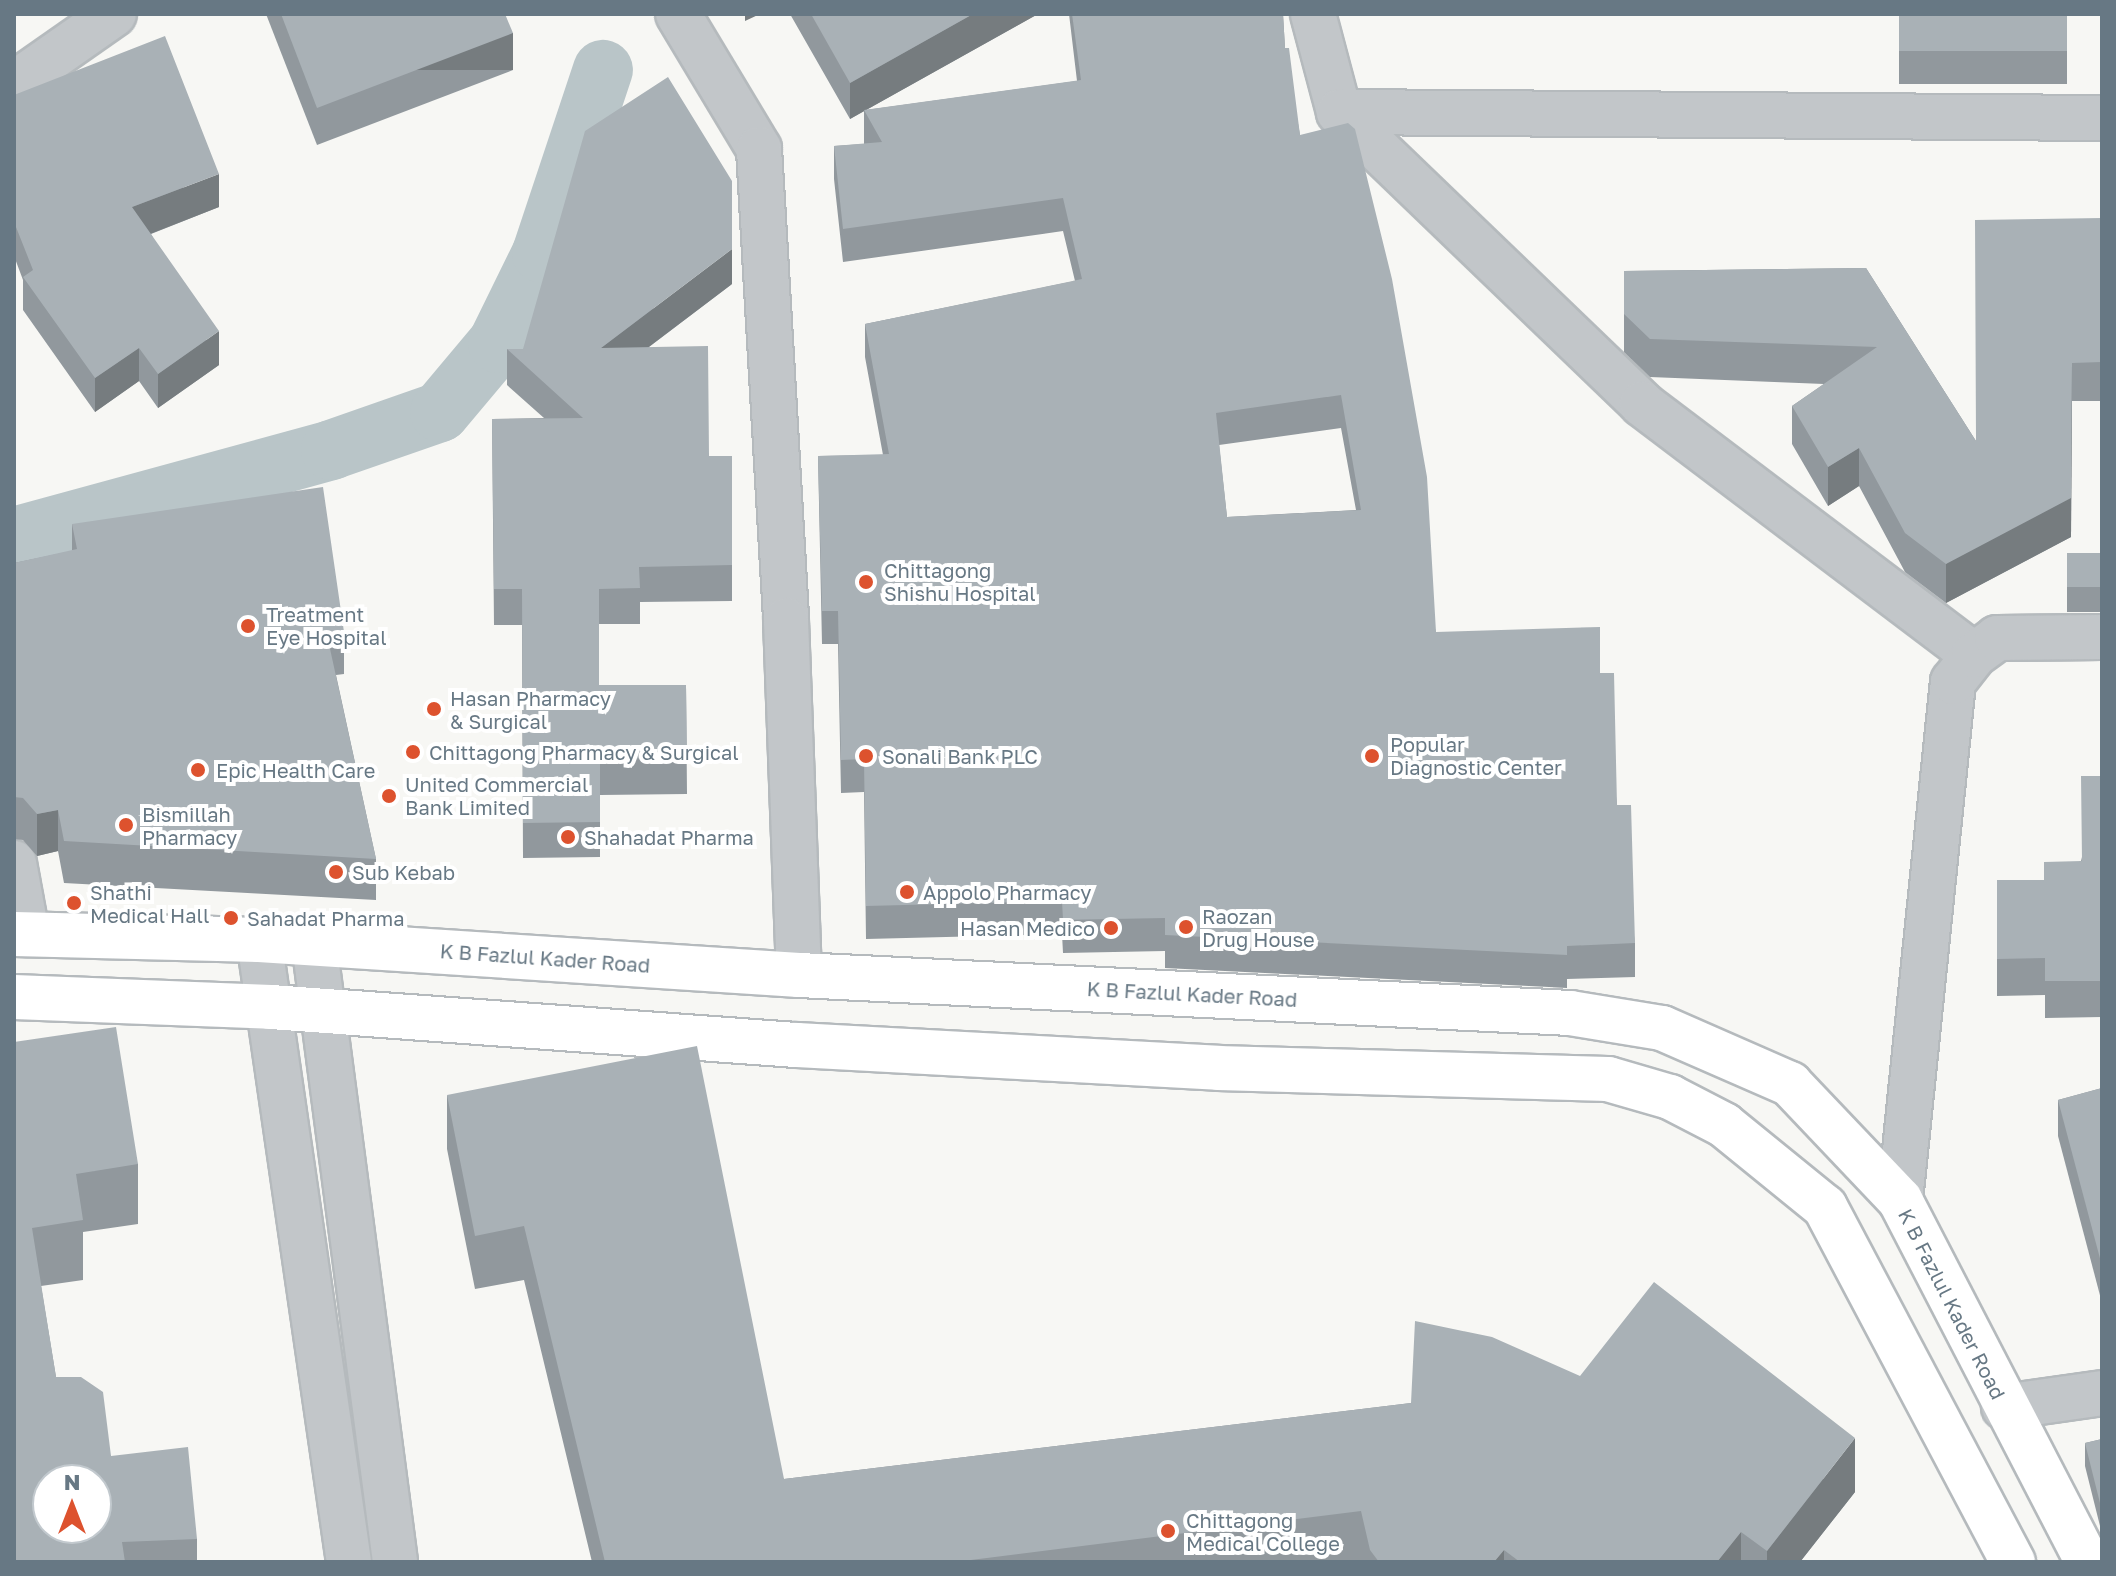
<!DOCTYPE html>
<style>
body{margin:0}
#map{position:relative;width:2116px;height:1576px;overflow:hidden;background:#f7f7f4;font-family:"Golos Text",sans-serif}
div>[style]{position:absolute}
.canal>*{height:60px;margin:-30px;padding:0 30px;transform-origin:30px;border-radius:30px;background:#b9c5c8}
.roads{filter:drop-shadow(2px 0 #b5babd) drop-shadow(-2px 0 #b5babd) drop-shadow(0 2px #b5babd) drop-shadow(0 -2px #b5babd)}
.minor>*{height:44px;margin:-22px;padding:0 22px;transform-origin:22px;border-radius:22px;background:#c2c6c9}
.major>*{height:44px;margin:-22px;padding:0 22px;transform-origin:22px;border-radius:22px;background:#fff}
.wall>*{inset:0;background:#91989d;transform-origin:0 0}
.shaded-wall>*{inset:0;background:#767c7f;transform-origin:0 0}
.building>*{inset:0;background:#a9b1b6;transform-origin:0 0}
.dots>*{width:22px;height:22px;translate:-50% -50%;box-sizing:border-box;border:4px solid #fff;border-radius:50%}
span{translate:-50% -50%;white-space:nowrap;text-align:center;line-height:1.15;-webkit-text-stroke:8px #fff;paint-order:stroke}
.poi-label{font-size:20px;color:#677884}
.left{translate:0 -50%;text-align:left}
.right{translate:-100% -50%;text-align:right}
.street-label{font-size:20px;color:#677884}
.frame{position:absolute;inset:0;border:16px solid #677884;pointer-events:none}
.north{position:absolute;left:32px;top:1464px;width:80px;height:80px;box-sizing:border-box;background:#fff;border:2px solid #c2c9ce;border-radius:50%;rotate:0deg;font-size:22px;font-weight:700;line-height:32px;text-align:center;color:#677884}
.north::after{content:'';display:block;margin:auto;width:28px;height:36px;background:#dd522e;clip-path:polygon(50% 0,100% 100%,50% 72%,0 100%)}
</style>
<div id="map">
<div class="canal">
<div style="left:14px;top:537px;width:329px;rotate:-15.3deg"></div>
<div style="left:331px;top:450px;width:115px;rotate:-19.2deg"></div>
<div style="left:440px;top:412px;width:90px;rotate:-50deg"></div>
<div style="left:498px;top:343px;width:100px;rotate:-63.9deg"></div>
<div style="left:542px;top:253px;width:193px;rotate:-71.6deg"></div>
</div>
<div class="roads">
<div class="minor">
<div style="left:678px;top:14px;width:157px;rotate:59deg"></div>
<div style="left:759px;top:149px;width:472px;rotate:86.7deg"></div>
<div style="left:786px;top:620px;width:355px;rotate:87.9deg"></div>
<div style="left:1313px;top:14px;width:101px;rotate:75.1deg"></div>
<div style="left:1339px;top:112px;width:421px;rotate:43.9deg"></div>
<div style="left:1642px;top:404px;width:416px;rotate:37.1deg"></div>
<div style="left:14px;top:84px;width:122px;rotate:-35deg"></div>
<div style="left:1339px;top:112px;width:763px;rotate:0.45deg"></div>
<div style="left:14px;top:863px;width:72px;rotate:79.6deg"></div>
<div style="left:259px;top:940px;width:628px;rotate:81.77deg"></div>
<div style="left:314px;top:943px;width:624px;rotate:82.54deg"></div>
<div style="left:1900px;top:1200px;width:521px;rotate:-84.16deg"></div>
<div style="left:1953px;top:682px;width:34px;rotate:-52deg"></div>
<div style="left:1974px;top:655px;width:29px;rotate:-36deg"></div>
<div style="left:1997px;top:638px;width:105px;rotate:-0.5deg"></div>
<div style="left:2004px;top:1407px;width:99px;rotate:-8.1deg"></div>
</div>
<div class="major">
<div style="left:14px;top:934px;width:245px;rotate:1.4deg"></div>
<div style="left:259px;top:940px;width:541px;rotate:3.71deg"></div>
<div style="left:799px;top:975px;width:772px;rotate:2.82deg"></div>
<div style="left:1570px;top:1013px;width:93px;rotate:9.3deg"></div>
<div style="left:1662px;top:1028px;width:140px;rotate:23.6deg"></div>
<div style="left:1790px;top:1084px;width:160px;rotate:46.5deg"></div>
<div style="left:1900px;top:1200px;width:408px;rotate:62.6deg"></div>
<div style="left:14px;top:997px;width:257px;rotate:2.2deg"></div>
<div style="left:271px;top:1007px;width:526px;rotate:4.14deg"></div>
<div style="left:796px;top:1045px;width:423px;rotate:3.1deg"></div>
<div style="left:1218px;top:1068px;width:390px;rotate:1.6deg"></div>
<div style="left:1608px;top:1079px;width:65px;rotate:16.2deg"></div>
<div style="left:1670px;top:1097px;width:61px;rotate:27.4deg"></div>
<div style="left:1724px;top:1125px;width:130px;rotate:39.1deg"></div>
<div style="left:1825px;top:1207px;width:402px;rotate:62.1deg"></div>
</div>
</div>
<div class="wall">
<div style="clip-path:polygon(266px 14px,505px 14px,513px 70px,317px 145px)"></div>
<div style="clip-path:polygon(evenodd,790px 14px,1038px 14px,866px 110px,1077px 81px,1069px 14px,1283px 14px,1285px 48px,1300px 135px,1436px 632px,1600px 673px,1635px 943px,1635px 977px,1567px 979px,1567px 988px,1165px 968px,1165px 951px,1063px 953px,1062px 934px,866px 939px,864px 792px,841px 793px,838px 644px,822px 644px,818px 456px,883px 455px,865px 357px,865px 324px,1075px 281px,1063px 231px,843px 262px,834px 179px,834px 146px,864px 144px,864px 111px,850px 119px,790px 14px,1341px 428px,1356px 510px,1227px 517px,1219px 445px,1341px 428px)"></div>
<div style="left:1899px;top:14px;width:168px;height:70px"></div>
<div style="clip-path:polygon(14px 95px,219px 207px,151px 234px,219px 365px,158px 408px,139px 381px,95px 412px,23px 310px,23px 280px,14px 256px)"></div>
<div style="clip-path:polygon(2102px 218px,2102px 401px,2072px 401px,2071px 537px,1946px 603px,1905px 572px,1859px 486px,1828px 506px,1792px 444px,1792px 406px,1824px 384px,1650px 377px,1624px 352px,1624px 271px,1866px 268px,1976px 441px)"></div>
<div style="clip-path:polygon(732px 284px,649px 347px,709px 456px,732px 456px,732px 601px,640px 602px,640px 624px,599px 624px,599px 685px,686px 685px,687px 794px,600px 795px,600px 857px,523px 858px,522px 625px,494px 625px,492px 419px,544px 418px,507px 385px,507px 349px,523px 349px)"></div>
<div style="clip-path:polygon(72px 524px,344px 632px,344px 674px,336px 675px,376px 859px,376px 900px,64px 883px,58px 851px,37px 856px,23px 840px,14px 839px,14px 563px,72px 551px)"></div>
<div style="left:2067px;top:553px;width:35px;height:59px"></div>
<div style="clip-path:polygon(2102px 776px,2102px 1017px,2045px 1018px,2045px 995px,1997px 996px,1997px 880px,2044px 880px,2081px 861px)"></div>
<div style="clip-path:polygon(14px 1042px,138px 1164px,138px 1224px,83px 1232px,83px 1280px,41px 1286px,56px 1377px,111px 1456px,197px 1539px,197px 1562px,14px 1562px)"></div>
<div style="clip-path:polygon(2102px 1088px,2102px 1303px,2058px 1136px,2058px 1100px)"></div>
<div style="clip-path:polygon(447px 1095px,784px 1479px,1411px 1403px,1580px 1376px,1855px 1492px,1800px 1562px,592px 1562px,524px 1280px,475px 1289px,447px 1149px)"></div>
<div style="clip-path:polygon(2102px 1439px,2102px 1530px,2101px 1530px,2085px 1466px,2085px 1443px)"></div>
</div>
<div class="shaded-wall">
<div style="clip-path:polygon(745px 14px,760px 14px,745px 21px)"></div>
<div style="clip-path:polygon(973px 14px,1038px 14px,850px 119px,850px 83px)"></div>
<div style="left:513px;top:33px;width:37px;height:210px;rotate:90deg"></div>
<div style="clip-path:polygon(219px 174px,219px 207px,132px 241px,132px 207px)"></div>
<div style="clip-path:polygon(732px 249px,732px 284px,601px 383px,601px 348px)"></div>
<div style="clip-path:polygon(219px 331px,219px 365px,158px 408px,158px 374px)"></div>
<div style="clip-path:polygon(139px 348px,139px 381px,95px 412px,95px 378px)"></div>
<div style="clip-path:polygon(2072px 363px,2071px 537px,1946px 603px,1946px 564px)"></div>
<div style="clip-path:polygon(1859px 448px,1859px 486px,1828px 506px,1828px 467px)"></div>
<div style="clip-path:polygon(58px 810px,58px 851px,37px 856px,37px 814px)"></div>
<div style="clip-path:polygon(1855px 1438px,1855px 1492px,1800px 1562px,1767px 1562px,1767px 1551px)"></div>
<div style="left:2101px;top:1507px;width:1px;height:23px"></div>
<div style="clip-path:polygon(1741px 1532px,1741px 1562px,1717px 1562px)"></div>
<div style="clip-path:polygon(1504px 1550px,1504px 1562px,1494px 1562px)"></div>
</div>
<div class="building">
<div style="clip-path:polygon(281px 14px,505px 14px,513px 33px,317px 108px)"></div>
<div style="clip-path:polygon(811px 14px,973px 14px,850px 83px)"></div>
<div style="clip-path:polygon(evenodd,1072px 14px,1283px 14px,1285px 48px,1289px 48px,1300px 135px,1348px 123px,1355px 129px,1392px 279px,1427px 477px,1436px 632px,1600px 627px,1600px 673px,1614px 673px,1617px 805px,1631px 805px,1635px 943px,1567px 946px,1567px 955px,1165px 935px,1165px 918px,1063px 920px,1062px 901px,866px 906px,864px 759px,841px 760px,838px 611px,822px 611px,818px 456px,889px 454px,865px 324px,1082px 279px,1063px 198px,843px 229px,834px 146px,882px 142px,864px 110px,1081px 80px,1072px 14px,1341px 395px,1361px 510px,1227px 517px,1216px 413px,1341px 395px)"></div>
<div style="left:1899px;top:14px;width:168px;height:37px"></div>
<div style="clip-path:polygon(165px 36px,219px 174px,132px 207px,219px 331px,158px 374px,139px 348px,95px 378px,23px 277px,33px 270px,14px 222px,14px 95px)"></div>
<div style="clip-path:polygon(668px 77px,732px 181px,732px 249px,601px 348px,708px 346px,709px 456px,732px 456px,732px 565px,639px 567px,640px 588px,599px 589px,599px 685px,686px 685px,687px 758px,600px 759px,600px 822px,523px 823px,522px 589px,494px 589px,492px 419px,583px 418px,507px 349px,523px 349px,585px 131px)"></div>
<div style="clip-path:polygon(2102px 218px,2102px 362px,2072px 363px,2071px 498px,1946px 564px,1905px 533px,1859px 448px,1828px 467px,1792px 406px,1877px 347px,1650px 339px,1624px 314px,1624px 271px,1866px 268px,1976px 441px,1975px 220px)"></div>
<div style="clip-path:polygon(323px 487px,344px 632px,327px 635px,376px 859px,64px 841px,58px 810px,37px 814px,23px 798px,14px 797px,14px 652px,16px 652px,14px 635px,14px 563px,77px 549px,72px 524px)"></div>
<div style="left:2067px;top:553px;width:35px;height:34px"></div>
<div style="clip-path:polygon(2081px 776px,2102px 776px,2102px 981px,2045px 981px,2045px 958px,1997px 959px,1997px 880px,2044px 880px,2044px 862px,2082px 861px)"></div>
<div style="clip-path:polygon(evenodd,116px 1027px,138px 1164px,76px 1174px,83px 1220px,32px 1228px,56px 1377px,81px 1377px,103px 1392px,111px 1456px,188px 1447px,197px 1539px,122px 1542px,125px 1562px,14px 1562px,14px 1042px,116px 1027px,48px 1480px,96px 1480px,96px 1528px,48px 1528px,48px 1480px)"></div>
<div style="clip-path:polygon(697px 1046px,784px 1479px,1411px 1403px,1415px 1321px,1492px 1337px,1580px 1376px,1654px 1282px,1855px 1438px,1767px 1551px,1741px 1532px,1717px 1562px,1520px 1562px,1504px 1550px,1494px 1562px,1379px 1562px,1370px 1550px,1361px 1511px,955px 1562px,605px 1562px,524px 1226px,475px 1236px,447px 1095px)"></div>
<div style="clip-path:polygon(2102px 1088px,2102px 1266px,2058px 1100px)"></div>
<div style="clip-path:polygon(2102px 1439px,2102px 1507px,2101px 1507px,2085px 1443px)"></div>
</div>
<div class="dots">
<div style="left:866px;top:582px;background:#dd522e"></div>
<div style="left:248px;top:626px;background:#dd522e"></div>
<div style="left:434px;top:709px;background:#dd522e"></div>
<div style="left:413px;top:752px;background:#dd522e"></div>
<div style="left:866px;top:756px;background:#dd522e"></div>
<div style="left:1372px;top:756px;background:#dd522e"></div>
<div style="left:198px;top:770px;background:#dd522e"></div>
<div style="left:389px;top:796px;background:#dd522e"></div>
<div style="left:126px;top:825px;background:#dd522e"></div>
<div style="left:568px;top:837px;background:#dd522e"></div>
<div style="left:336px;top:872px;background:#dd522e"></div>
<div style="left:907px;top:892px;background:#dd522e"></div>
<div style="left:74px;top:903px;background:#dd522e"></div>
<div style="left:231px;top:918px;background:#dd522e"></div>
<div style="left:1186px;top:927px;background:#dd522e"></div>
<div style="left:1111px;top:928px;background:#dd522e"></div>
<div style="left:1168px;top:1531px;background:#dd522e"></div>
</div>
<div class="poi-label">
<span class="left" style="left:884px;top:582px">Chittagong<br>Shishu Hospital</span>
<span class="left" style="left:266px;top:626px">Treatment<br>Eye Hospital</span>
<span class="left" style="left:450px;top:710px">Hasan Pharmacy<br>&amp; Surgical</span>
<span class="left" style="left:1390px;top:756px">Popular<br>Diagnostic Center</span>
<span class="left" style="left:429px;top:752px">Chittagong Pharmacy &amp; Surgical</span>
<span class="left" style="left:882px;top:756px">Sonali Bank PLC</span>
<span class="left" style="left:216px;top:770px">Epic Health Care</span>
<span class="left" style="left:405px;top:796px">United Commercial<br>Bank Limited</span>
<span class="left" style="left:142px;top:826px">Bismillah<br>Pharmacy</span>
<span class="left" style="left:584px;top:837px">Shahadat Pharma</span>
<span class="left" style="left:352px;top:872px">Sub Kebab</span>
<span class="left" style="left:90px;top:904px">Shathi<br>Medical Hall</span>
<span class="left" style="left:923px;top:892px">Appolo Pharmacy</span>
<span class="left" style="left:1202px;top:928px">Raozan<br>Drug House</span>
<span class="left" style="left:247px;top:918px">Sahadat Pharma</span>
<span class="right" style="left:1095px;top:928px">Hasan Medico</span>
<span class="left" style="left:1186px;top:1532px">Chittagong<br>Medical College</span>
</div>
<div class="street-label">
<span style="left:545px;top:958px;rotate:4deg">K B Fazlul Kader Road</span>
<span style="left:1192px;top:994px;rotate:3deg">K B Fazlul Kader Road</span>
<span style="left:1952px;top:1304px;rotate:63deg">K B Fazlul Kader Road</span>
</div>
<div class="frame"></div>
<div class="north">N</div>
</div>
